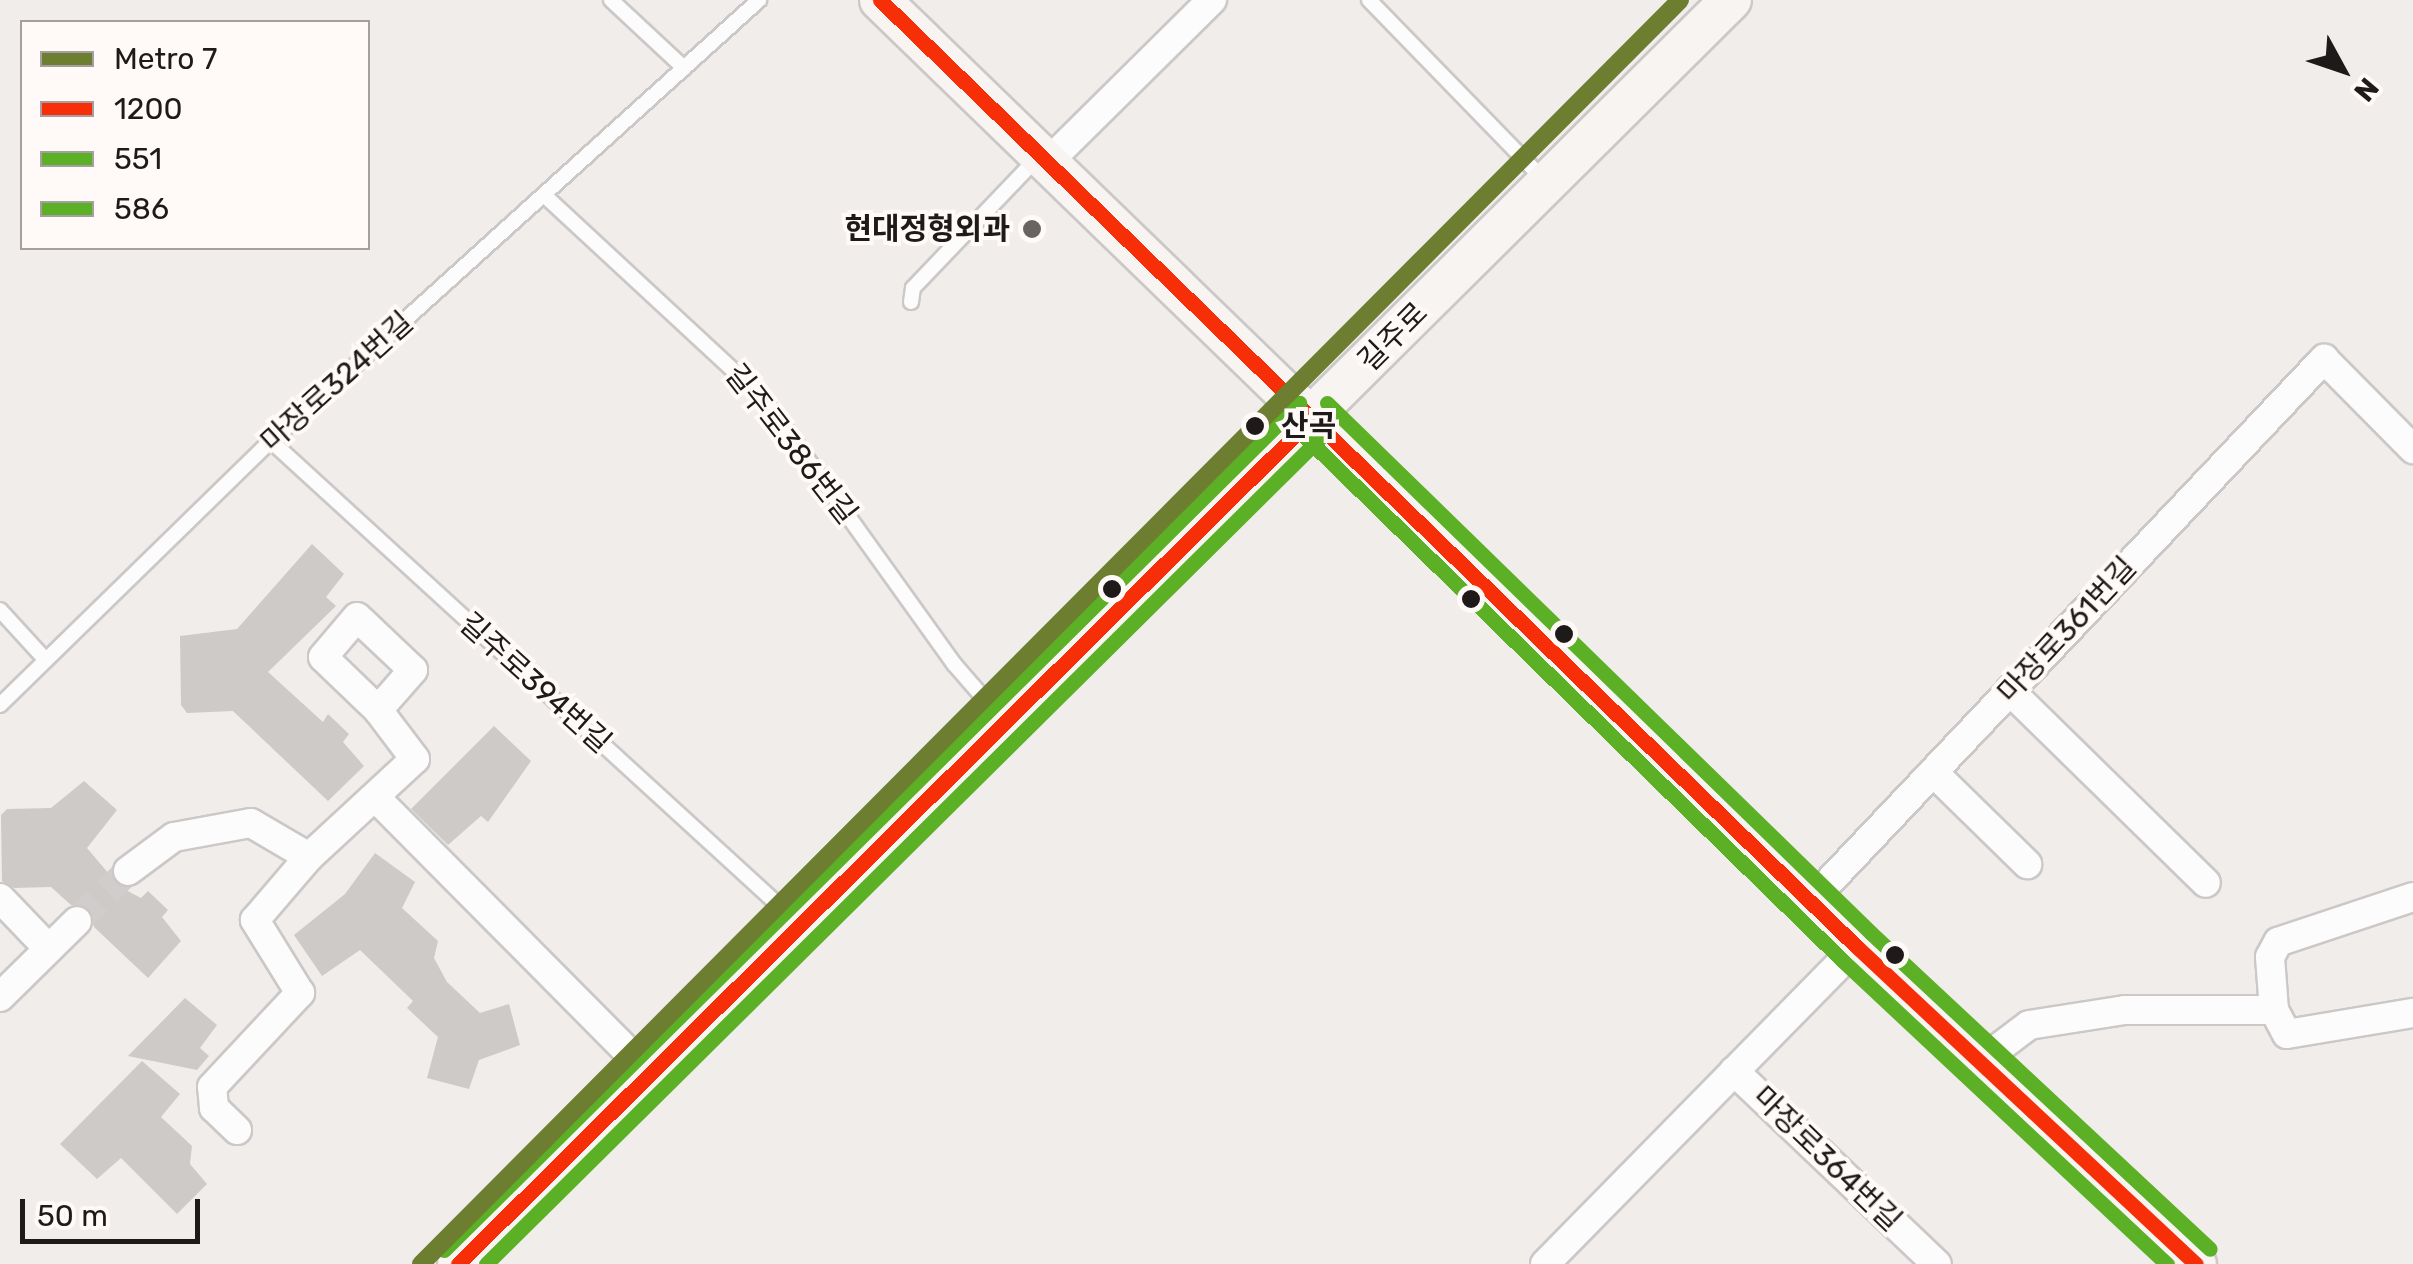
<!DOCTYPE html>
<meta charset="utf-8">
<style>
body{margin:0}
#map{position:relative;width:2413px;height:1264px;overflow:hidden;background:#f1edeb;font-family:Rubik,"Noto Sans KR",sans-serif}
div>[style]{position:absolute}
.building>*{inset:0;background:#cdcac8}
.minor-tunnel>*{height:28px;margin-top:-14px;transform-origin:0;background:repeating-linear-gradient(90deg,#d1cdcc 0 28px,transparent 0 42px)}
.roads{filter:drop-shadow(2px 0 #cbc8c7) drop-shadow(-2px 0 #cbc8c7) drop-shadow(0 2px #cbc8c7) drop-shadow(0 -2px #cbc8c7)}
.service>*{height:14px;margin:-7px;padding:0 7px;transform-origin:7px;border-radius:7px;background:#fdfcfc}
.minor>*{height:28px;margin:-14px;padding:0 14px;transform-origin:14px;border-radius:14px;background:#fdfcfc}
.secondary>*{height:40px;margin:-20px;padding:0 20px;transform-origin:20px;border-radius:20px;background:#f8f4f2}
.bus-1>*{height:15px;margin:-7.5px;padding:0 7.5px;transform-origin:7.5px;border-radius:7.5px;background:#f72f08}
.bus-2>*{height:15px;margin:-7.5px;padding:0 7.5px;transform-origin:7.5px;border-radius:7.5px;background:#5bb025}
.bus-3>*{height:15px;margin:-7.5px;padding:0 7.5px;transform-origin:7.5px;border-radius:7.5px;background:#5bb025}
.metro-1>*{height:18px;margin:-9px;padding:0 9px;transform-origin:9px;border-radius:9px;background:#6e7e31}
.dots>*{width:28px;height:28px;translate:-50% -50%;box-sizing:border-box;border:5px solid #fffaf8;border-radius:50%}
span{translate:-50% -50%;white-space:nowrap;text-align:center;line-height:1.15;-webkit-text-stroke:8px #fffaf8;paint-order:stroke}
.poi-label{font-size:30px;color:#1d1a19;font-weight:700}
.right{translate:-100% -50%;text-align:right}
.street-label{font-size:30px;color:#1d1a19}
.stop-label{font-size:30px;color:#1d1a19;font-weight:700}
.left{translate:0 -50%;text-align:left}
.legend{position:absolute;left:20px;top:20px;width:350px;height:230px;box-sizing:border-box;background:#fffaf8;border:2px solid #a5a09f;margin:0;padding:12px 18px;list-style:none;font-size:30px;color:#1d1a19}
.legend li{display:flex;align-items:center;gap:20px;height:50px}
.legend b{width:50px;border:2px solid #a5a09f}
.north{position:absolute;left:2293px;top:20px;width:100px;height:100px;-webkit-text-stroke:8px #fffaf8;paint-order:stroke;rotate:130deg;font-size:28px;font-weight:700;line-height:40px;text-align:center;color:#1d1a19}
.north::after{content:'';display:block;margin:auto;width:35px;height:45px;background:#1d1a19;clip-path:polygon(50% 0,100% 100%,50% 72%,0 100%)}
.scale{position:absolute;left:20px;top:1199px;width:180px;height:45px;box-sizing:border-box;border:5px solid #1d1a19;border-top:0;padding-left:12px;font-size:30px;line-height:35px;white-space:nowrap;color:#1d1a19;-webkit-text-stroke:8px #fffaf8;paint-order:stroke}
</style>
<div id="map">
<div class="building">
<div style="clip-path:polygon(312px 544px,344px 574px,326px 597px,336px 606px,268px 672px,323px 722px,328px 714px,349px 734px,343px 742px,364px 766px,328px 801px,233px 711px,187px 713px,181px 705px,180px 636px,237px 629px)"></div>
<div style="clip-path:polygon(494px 726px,531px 761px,488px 822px,481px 816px,448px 845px,411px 809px)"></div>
<div style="clip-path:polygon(84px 781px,117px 810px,87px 848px,120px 887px,141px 898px,148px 891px,168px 910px,162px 917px,181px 941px,148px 978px,94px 927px,89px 908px,71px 905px,51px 887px,14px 888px,2px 881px,1px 815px,7px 809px,51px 808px)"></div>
<div style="clip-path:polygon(375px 853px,415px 882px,402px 908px,438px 941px,434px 958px,447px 982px,480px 1013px,509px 1004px,520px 1045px,479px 1060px,469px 1089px,427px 1078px,438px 1037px,407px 1008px,413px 1001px,360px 950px,322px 976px,294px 935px,345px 894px)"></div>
<div style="clip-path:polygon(185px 998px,217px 1025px,200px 1048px,209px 1056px,197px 1070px,128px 1056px)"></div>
<div style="clip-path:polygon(142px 1061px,180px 1094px,161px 1117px,192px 1146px,190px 1164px,207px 1184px,177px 1214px,121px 1158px,97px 1179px,60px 1144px)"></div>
</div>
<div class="minor-tunnel">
<div style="left:77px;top:921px;width:71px;rotate:-44.4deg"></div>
</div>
<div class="roads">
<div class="service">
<div style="left:611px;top:0;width:100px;rotate:43deg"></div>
<div style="left:1369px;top:0;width:254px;rotate:45.8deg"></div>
<div style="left:544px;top:195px;width:301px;rotate:42.8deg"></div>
<div style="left:765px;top:400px;width:325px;rotate:54.4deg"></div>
<div style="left:954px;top:664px;width:72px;rotate:49deg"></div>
<div style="left:911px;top:302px;width:14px;rotate:-82deg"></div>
<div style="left:913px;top:288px;width:182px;rotate:-46.3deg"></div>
<div style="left:271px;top:441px;width:711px;rotate:42.44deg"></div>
<div style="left:0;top:610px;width:65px;rotate:47.5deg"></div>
<div style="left:0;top:705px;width:378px;rotate:-44.3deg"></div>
<div style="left:271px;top:441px;width:658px;rotate:-42.1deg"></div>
</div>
<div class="minor">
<div style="left:1047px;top:163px;width:232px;rotate:-44.7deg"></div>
<div style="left:2010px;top:691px;width:274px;rotate:44.4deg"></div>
<div style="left:1933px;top:772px;width:132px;rotate:44.4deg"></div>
<div style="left:376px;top:798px;width:389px;rotate:45.2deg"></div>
<div style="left:128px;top:871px;width:57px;rotate:-36.5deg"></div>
<div style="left:174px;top:837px;width:78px;rotate:-10.3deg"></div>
<div style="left:251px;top:823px;width:67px;rotate:30.4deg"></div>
<div style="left:2413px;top:897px;width:142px;rotate:161.6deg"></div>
<div style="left:2278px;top:942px;width:17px;rotate:118deg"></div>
<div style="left:2270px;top:957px;width:53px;rotate:85.7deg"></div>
<div style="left:2274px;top:1010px;width:27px;rotate:62deg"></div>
<div style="left:2287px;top:1034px;width:128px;rotate:-9.5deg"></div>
<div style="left:0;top:898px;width:69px;rotate:46.2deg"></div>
<div style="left:1810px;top:902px;width:748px;rotate:-46.57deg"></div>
<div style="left:2324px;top:359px;width:127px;rotate:45.3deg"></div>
<div style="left:0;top:997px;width:108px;rotate:-44.6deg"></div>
<div style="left:1984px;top:1059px;width:56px;rotate:-37.1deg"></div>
<div style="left:2029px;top:1025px;width:97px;rotate:-8.9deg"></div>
<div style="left:2125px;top:1010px;width:149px"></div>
<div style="left:1734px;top:1071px;width:280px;rotate:43.6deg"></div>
<div style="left:237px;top:1130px;width:32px;rotate:-136deg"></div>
<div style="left:214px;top:1108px;width:21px;rotate:-95deg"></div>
<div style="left:212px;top:1087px;width:129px;rotate:-46.9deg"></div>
<div style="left:300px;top:993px;width:86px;rotate:-121.7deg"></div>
<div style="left:255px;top:920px;width:83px;rotate:-49.4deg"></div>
<div style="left:309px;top:857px;width:144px;rotate:-42.8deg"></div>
<div style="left:415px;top:759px;width:61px;rotate:-127.1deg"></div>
<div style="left:378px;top:710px;width:76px;rotate:-136.1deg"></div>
<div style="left:323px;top:657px;width:52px;rotate:-49.6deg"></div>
<div style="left:357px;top:617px;width:77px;rotate:43.4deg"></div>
<div style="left:413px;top:670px;width:53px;rotate:131.2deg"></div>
<div style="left:1545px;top:1264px;width:445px;rotate:-45.5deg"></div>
</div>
<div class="secondary">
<div style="left:880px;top:0;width:1361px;rotate:44.11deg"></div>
<div style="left:1857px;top:947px;width:464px;rotate:43.1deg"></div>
<div style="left:458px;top:1264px;width:1794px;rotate:-44.8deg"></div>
</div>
</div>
<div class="bus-1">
<div style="left:880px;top:0;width:1361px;rotate:44.11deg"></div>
<div style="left:1857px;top:947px;width:464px;rotate:43.1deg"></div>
<div style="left:458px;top:1264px;width:1204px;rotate:-44.73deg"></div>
</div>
<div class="bus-2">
<div style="left:1299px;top:431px;width:759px;rotate:44.25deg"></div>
<div style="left:1843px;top:961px;width:444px;rotate:43.1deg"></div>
<div style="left:486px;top:1264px;width:1184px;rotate:-44.73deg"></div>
</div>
<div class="bus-3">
<div style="left:1327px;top:403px;width:759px;rotate:44.25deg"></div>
<div style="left:1871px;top:933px;width:463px;rotate:43deg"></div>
<div style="left:444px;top:1250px;width:1204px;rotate:-44.73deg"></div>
</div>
<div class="metro-1">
<div style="left:421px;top:1264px;width:1784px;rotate:-45.11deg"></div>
</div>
<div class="dots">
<div style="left:1032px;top:229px;background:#676462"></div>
<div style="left:1255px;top:426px;background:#1d1a19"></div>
<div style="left:1112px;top:589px;background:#1d1a19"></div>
<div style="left:1471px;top:599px;background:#1d1a19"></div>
<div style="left:1564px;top:634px;background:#1d1a19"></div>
<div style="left:1895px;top:955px;background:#1d1a19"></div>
</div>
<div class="poi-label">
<span class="right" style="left:1010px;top:229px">현대정형외과</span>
</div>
<div class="street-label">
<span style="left:1393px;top:337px;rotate:-45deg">길주로</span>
<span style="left:337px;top:382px;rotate:-42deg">마장로324번길</span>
<span style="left:791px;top:444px;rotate:52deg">길주로386번길</span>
<span style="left:2067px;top:630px;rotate:-47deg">마장로361번길</span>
<span style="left:535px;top:683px;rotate:42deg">길주로394번길</span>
<span style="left:1827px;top:1159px;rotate:44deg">마장로364번길</span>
</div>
<div class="stop-label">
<span class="left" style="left:1281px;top:426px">산곡</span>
</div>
<ul class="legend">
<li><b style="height:12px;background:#6e7e31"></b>Metro 7</li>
<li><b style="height:12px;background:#f72f08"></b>1200</li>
<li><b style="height:12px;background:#5bb025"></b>551</li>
<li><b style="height:12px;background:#5bb025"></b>586</li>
</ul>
<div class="north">N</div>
<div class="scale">50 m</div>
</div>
